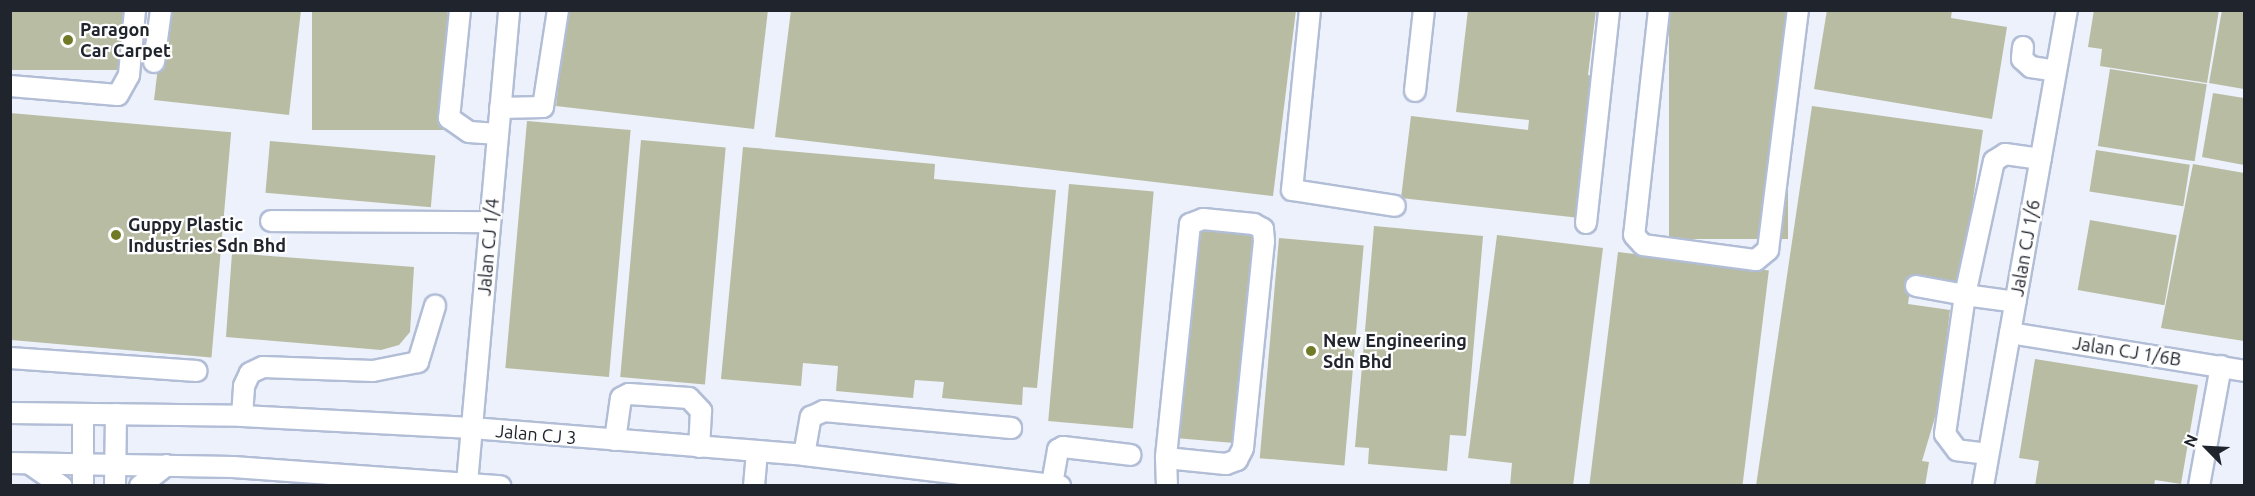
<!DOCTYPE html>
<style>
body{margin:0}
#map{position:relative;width:2255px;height:496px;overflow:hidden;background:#ecf1fb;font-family:Ubuntu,sans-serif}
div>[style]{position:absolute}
.building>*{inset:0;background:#b8bca2;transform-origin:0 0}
.roads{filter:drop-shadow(2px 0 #b2bdd6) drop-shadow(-2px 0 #b2bdd6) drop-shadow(0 2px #b2bdd6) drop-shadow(0 -2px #b2bdd6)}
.minor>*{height:20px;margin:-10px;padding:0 10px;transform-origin:10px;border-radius:10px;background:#fff}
.dots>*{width:16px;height:16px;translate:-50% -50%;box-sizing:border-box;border:3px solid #fefefe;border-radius:50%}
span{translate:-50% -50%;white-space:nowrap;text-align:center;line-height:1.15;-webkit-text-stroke:4.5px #fefefe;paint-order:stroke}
.poi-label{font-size:18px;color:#20242d;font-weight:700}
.left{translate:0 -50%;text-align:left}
.street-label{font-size:18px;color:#20242d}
.frame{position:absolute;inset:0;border:12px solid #20242d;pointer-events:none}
.north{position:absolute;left:2177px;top:418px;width:60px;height:60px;-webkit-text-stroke:4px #fefefe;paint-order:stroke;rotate:294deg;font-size:16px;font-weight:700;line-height:24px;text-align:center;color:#20242d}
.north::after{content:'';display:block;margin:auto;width:21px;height:27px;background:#20242d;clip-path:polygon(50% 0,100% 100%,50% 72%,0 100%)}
</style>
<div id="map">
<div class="building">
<div style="left:10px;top:10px;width:118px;height:60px"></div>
<div style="clip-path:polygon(165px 10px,301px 10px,289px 115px,154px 100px)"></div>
<div style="left:312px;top:10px;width:135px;height:120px"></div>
<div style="clip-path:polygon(567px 10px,768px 10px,754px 129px,556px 106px)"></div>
<div style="clip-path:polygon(791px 10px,1296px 10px,1273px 196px,775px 137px)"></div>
<div style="clip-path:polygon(1468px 10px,1596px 10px,1588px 75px,1597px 77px,1580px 218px,1401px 198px,1411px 116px,1528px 130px,1529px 120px,1456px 112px)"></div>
<div style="left:1669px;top:10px;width:119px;height:229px"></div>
<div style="clip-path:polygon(1827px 10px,1952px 10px,1951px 18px,2007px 27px,1992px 119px,1814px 89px)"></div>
<div style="clip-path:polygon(2094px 10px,2219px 10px,2207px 83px,2100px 66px,2102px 49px,2088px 47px)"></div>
<div style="clip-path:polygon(2222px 10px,2244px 10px,2244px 89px,2209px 83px)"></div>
<div style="left:2110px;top:69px;width:98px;height:78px;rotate:9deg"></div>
<div style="clip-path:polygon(2213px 93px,2244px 98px,2244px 165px,2202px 157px)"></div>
<div style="clip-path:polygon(1812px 106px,1983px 130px,1961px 283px,1912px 276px,1908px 304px,1950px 310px,1939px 404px,1922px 461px,1929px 462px,1925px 486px,1756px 486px)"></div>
<div style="left:10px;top:113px;width:222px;height:226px;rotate:5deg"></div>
<div style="left:527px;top:121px;width:104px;height:248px;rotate:5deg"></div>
<div style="left:641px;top:140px;width:85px;height:238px;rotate:5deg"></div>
<div style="left:270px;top:141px;width:166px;height:52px;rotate:5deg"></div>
<div style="clip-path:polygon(743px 147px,935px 164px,934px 179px,1056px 190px,1037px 388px,1023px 387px,1022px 405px,942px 398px,944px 382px,915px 380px,913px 398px,836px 391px,838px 366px,803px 363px,801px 386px,721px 379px)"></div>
<div style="left:2096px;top:150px;width:95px;height:42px;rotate:9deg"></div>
<div style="clip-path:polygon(2193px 164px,2244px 173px,2244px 341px,2161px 328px)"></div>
<div style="left:1069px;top:184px;width:85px;height:238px;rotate:5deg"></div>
<div style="left:2090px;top:220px;width:88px;height:71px;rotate:10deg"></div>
<div style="left:1197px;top:225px;width:59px;height:214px;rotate:5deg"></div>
<div style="clip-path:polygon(1374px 226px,1483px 236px,1466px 436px,1450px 435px,1447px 471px,1368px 464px,1369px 448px,1355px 447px)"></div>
<div style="clip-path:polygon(1497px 235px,1603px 248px,1573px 486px,1510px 486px,1512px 463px,1468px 458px)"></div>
<div style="left:1279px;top:238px;width:85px;height:221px;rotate:5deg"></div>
<div style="left:1618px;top:252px;width:152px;height:236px;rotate:7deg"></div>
<div style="clip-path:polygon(232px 253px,414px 267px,410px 332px,399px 345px,381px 350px,226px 337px)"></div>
<div style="clip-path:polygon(2035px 359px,2198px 385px,2181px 484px,2155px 480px,2154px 486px,2035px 486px,2039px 461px,2019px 458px)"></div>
</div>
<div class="roads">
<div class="minor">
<div style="left:460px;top:10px;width:109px;rotate:95.8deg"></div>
<div style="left:449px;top:118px;width:24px;rotate:35deg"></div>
<div style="left:469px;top:132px;width:29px;rotate:4deg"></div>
<div style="left:1310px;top:10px;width:181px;rotate:95.7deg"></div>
<div style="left:1292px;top:190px;width:104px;rotate:8.8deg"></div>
<div style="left:1659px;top:10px;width:226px;rotate:96.3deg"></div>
<div style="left:1634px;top:235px;width:13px;rotate:48deg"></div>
<div style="left:1643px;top:245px;width:114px;rotate:7.6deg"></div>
<div style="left:1756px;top:260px;width:16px;rotate:-40deg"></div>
<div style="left:1768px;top:250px;width:242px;rotate:-82.9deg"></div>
<div style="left:2023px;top:47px;width:12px;rotate:95deg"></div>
<div style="left:2022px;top:59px;width:12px;rotate:42deg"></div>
<div style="left:2031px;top:67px;width:25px;rotate:9deg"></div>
<div style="left:154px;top:62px;width:52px;rotate:-82.3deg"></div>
<div style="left:10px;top:86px;width:108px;rotate:4.8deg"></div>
<div style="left:118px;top:95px;width:23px;rotate:-61deg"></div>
<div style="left:129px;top:75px;width:65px;rotate:-84.7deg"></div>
<div style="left:1415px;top:91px;width:81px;rotate:-83.7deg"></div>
<div style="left:500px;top:108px;width:43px;rotate:-1.3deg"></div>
<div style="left:543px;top:107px;width:98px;rotate:-81.2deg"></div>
<div style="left:271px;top:221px;width:219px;rotate:0.3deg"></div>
<div style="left:1586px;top:223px;width:214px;rotate:-83.8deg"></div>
<div style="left:1916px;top:286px;width:50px;rotate:10.4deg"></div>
<div style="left:1965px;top:295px;width:137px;rotate:-77.8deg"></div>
<div style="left:1994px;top:161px;width:13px;rotate:-32deg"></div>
<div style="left:2005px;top:154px;width:36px;rotate:8deg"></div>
<div style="left:2010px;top:333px;width:237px;rotate:9.2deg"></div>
<div style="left:10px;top:358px;width:187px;rotate:4deg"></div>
<div style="left:10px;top:413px;width:232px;rotate:0.7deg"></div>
<div style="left:242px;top:416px;width:230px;rotate:3deg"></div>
<div style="left:472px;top:428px;width:333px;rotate:4.6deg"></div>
<div style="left:804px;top:455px;width:258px;rotate:6.9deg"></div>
<div style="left:242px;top:416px;width:30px;rotate:-86deg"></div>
<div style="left:244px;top:386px;width:14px;rotate:-65deg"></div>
<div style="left:250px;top:373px;width:14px;rotate:-25deg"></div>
<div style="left:263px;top:367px;width:110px;rotate:2.1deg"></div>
<div style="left:373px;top:371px;width:46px;rotate:-11.3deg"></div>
<div style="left:418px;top:362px;width:59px;rotate:-73.1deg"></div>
<div style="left:615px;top:440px;width:42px;rotate:-81.9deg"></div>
<div style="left:621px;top:398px;width:9px;rotate:-27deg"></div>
<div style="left:629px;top:394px;width:60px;rotate:3.8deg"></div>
<div style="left:689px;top:398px;width:18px;rotate:47deg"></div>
<div style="left:701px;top:411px;width:36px;rotate:93deg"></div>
<div style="left:1988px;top:454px;width:31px;rotate:-173deg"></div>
<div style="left:1957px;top:450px;width:20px;rotate:-127deg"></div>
<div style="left:1945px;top:434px;width:140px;rotate:-81.8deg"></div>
<div style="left:1965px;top:295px;width:51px;rotate:7.8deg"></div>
<div style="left:804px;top:455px;width:39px;rotate:-80deg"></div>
<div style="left:811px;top:417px;width:14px;rotate:-25deg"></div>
<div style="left:824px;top:411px;width:188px;rotate:5.2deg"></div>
<div style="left:1166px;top:458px;width:60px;rotate:5.7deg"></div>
<div style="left:1226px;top:464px;width:12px;rotate:-20deg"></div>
<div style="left:1237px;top:460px;width:13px;rotate:-63deg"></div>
<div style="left:1243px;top:448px;width:208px;rotate:-84.2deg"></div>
<div style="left:1264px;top:241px;width:12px;rotate:-95deg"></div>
<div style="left:1263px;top:229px;width:10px;rotate:-151deg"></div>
<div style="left:1254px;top:224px;width:51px;rotate:-174.4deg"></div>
<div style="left:1203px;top:219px;width:14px;rotate:159deg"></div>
<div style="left:1190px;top:224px;width:235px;rotate:95.9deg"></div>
<div style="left:1166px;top:458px;width:28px;rotate:88deg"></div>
<div style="left:10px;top:463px;width:223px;rotate:1deg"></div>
<div style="left:233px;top:467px;width:268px;rotate:4.1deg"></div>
<div style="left:30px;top:464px;width:39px;rotate:35deg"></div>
<div style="left:467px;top:483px;width:475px;rotate:-84.9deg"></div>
<div style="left:1052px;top:484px;width:35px;rotate:-80deg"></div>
<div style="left:1058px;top:450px;width:6px;rotate:-31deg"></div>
<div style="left:1063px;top:447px;width:68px;rotate:6.7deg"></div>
<div style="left:83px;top:486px;width:72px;rotate:-90deg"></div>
<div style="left:115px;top:486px;width:72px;rotate:-89.2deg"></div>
<div style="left:140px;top:486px;width:34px;rotate:-38deg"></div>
<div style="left:754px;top:486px;width:34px;rotate:-85deg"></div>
<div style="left:1983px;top:486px;width:483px;rotate:-80deg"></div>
<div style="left:2199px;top:486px;width:122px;rotate:-79.6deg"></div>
</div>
</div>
<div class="dots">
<div style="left:68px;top:40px;background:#717b26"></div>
<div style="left:116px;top:235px;background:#717b26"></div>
<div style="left:1311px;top:351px;background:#717b26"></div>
</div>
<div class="poi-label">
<span class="left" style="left:80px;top:40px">Paragon<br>Car Carpet</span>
<span class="left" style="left:128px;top:235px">Guppy Plastic<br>Industries Sdn Bhd</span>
<span class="left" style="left:1323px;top:351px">New Engineering<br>Sdn Bhd</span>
</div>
<div class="street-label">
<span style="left:488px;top:247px;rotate:-85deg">Jalan CJ 1/4</span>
<span style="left:2025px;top:248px;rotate:-80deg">Jalan CJ 1/6</span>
<span style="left:2127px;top:351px;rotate:9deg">Jalan CJ 1/6B</span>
<span style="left:536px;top:434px;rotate:5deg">Jalan CJ 3</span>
</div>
<div class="frame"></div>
<div class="north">N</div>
</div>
